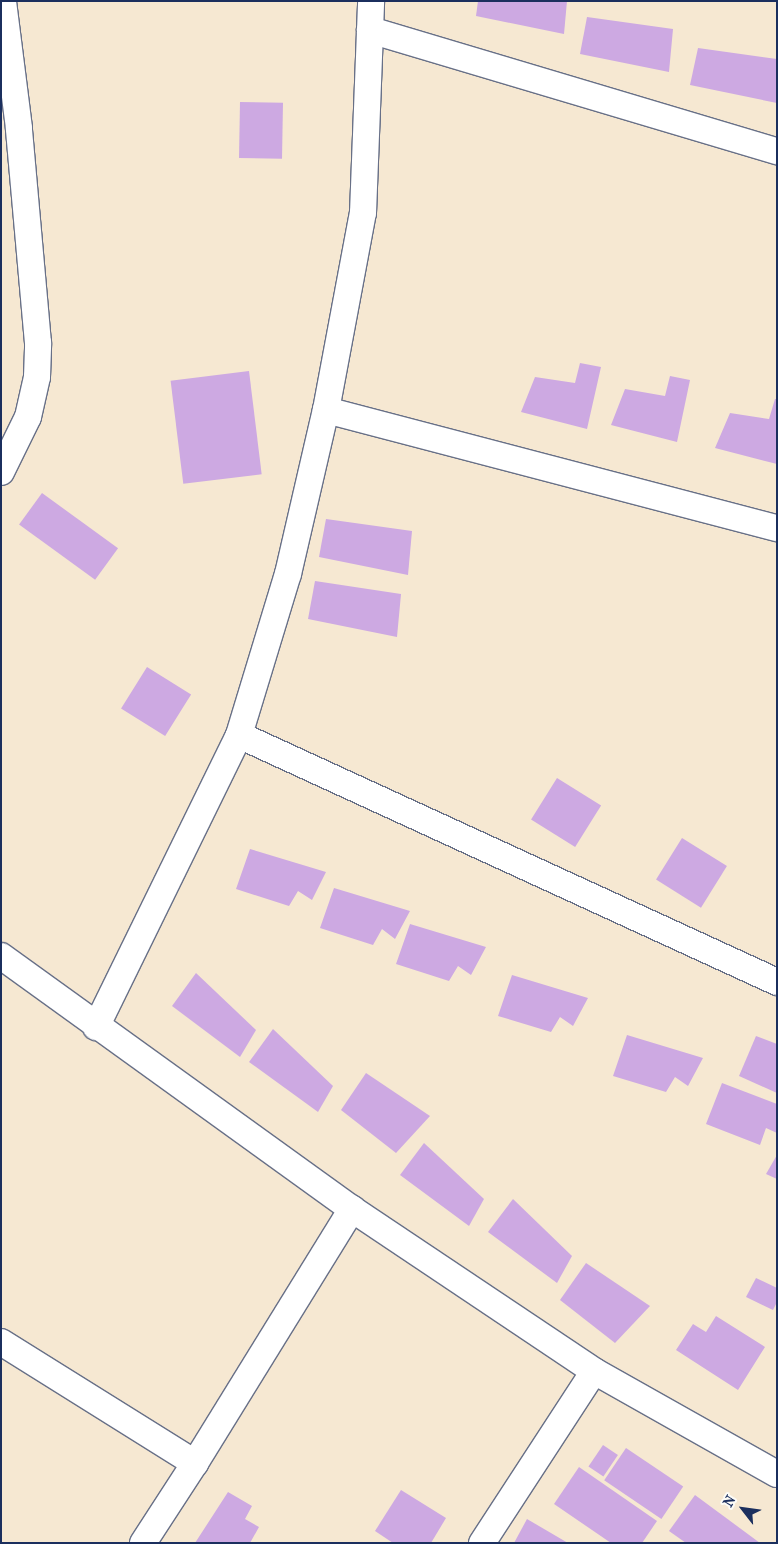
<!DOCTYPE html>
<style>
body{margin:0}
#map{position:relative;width:778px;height:1544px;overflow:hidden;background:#f6e8d2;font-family:"IM FELL French Canon",serif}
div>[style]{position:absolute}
.building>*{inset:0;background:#cda9e2;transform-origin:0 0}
.roads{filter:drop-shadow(1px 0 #687087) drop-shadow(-1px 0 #687087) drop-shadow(0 1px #687087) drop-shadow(0 -1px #687087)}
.minor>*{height:26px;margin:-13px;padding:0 13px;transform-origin:13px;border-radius:13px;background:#fff}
span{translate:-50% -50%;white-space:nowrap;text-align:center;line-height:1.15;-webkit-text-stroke:4px #fdfcf7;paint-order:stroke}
.frame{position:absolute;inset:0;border:2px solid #1b2f5e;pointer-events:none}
.north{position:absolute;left:718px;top:1484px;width:50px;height:50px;-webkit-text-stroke:4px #fdfcf7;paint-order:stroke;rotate:300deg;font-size:14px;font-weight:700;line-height:20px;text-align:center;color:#1b2f5e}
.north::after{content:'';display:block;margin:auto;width:18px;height:22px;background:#1b2f5e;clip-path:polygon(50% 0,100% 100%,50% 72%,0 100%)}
</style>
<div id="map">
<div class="building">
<div style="clip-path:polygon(478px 1px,567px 1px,564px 34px,476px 16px)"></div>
<div style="clip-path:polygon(587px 17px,673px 29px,669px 72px,580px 54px)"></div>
<div style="clip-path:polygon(698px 48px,777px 59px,777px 103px,690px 85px)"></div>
<div style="left:240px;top:102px;width:43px;height:56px;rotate:1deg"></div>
<div style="clip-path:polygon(580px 363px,601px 367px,587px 429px,521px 412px,535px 377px,575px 383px)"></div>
<div style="left:249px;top:371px;width:104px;height:79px;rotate:83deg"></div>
<div style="clip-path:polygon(670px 376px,690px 380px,677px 442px,611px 425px,625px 389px,665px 396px)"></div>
<div style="clip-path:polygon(775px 399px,777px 399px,777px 464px,715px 448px,730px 413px,769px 419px)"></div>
<div style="left:42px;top:493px;width:94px;height:39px;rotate:36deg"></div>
<div style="clip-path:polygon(326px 519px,412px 531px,408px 575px,319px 557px)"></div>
<div style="clip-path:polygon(315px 581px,401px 594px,397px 637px,308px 619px)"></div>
<div style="left:147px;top:667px;width:52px;height:49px;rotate:32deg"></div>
<div style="left:557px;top:778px;width:52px;height:49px;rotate:32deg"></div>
<div style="left:682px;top:838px;width:53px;height:49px;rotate:32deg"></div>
<div style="clip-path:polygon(250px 849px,326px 872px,312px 900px,298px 891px,289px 906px,236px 889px)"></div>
<div style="clip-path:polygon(334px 888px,410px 911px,395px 939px,382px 929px,373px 945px,320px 928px)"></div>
<div style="clip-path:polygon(410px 924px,486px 947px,471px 975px,458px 966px,449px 981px,396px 964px)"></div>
<div style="clip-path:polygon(196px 973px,256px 1030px,240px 1057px,172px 1006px)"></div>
<div style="clip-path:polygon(512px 975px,588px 998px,573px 1026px,560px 1017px,551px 1032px,498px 1016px)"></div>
<div style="clip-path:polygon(273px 1029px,333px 1086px,318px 1112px,249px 1062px)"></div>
<div style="clip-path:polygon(627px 1035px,703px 1058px,688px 1086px,675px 1077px,666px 1092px,613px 1076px)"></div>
<div style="clip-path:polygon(756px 1036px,777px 1044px,777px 1093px,739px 1076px)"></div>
<div style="clip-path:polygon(366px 1073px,430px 1116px,396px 1153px,341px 1110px)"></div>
<div style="clip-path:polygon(722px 1083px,777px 1104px,777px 1133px,766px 1128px,760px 1145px,706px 1124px)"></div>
<div style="clip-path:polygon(424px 1143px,484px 1199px,469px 1226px,400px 1175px)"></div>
<div style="clip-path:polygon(777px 1155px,777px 1179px,766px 1174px)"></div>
<div style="clip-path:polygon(513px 1199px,572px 1256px,557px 1283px,488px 1232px)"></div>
<div style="clip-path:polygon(586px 1263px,650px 1306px,615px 1343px,560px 1300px)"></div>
<div style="clip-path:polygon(756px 1278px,777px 1288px,777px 1302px,773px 1310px,746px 1297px)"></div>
<div style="clip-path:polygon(716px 1316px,765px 1347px,738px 1390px,676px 1350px,693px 1324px,706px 1332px)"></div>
<div style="left:603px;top:1445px;width:18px;height:26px;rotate:34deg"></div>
<div style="left:626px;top:1448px;width:69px;height:39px;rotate:34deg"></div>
<div style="clip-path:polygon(579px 1467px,657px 1521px,642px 1543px,611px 1543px,554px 1504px)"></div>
<div style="clip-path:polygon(401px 1490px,446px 1518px,431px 1543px,393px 1543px,375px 1531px)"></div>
<div style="clip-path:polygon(228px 1492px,252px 1506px,245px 1519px,259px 1527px,250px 1543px,195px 1543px)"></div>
<div style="clip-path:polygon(695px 1495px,760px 1543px,686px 1543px,669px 1531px)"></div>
<div style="clip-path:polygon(527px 1519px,568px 1543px,514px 1543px)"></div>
</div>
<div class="roads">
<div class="minor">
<div style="left:370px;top:30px;width:425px;rotate:16.6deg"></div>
<div style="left:326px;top:410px;width:466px;rotate:14.7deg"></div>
<div style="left:1px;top:472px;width:61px;rotate:-63.9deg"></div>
<div style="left:28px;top:417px;width:41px;rotate:-77.3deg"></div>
<div style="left:37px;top:377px;width:34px;rotate:-88deg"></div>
<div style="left:38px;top:343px;width:216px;rotate:-95.1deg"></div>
<div style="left:19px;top:128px;width:128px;rotate:-97.2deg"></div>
<div style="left:239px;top:735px;width:592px;rotate:24.66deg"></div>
<div style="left:1px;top:956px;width:433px;rotate:35.8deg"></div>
<div style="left:352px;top:1209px;width:291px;rotate:33.8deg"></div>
<div style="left:594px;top:1371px;width:210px;rotate:29.4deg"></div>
<div style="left:96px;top:1027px;width:325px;rotate:-63.9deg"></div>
<div style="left:239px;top:735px;width:168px;rotate:-73.1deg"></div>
<div style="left:288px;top:574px;width:168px;rotate:-77deg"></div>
<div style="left:326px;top:410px;width:200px;rotate:-79.4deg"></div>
<div style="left:363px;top:213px;width:212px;rotate:-87.8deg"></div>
<div style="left:1px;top:1342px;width:229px;rotate:32deg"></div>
<div style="left:143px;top:1543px;width:95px;rotate:-57deg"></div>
<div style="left:195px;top:1463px;width:299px;rotate:-58.3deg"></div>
<div style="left:482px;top:1543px;width:205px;rotate:-56.9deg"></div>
</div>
</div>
<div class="frame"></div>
<div class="north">N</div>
</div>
